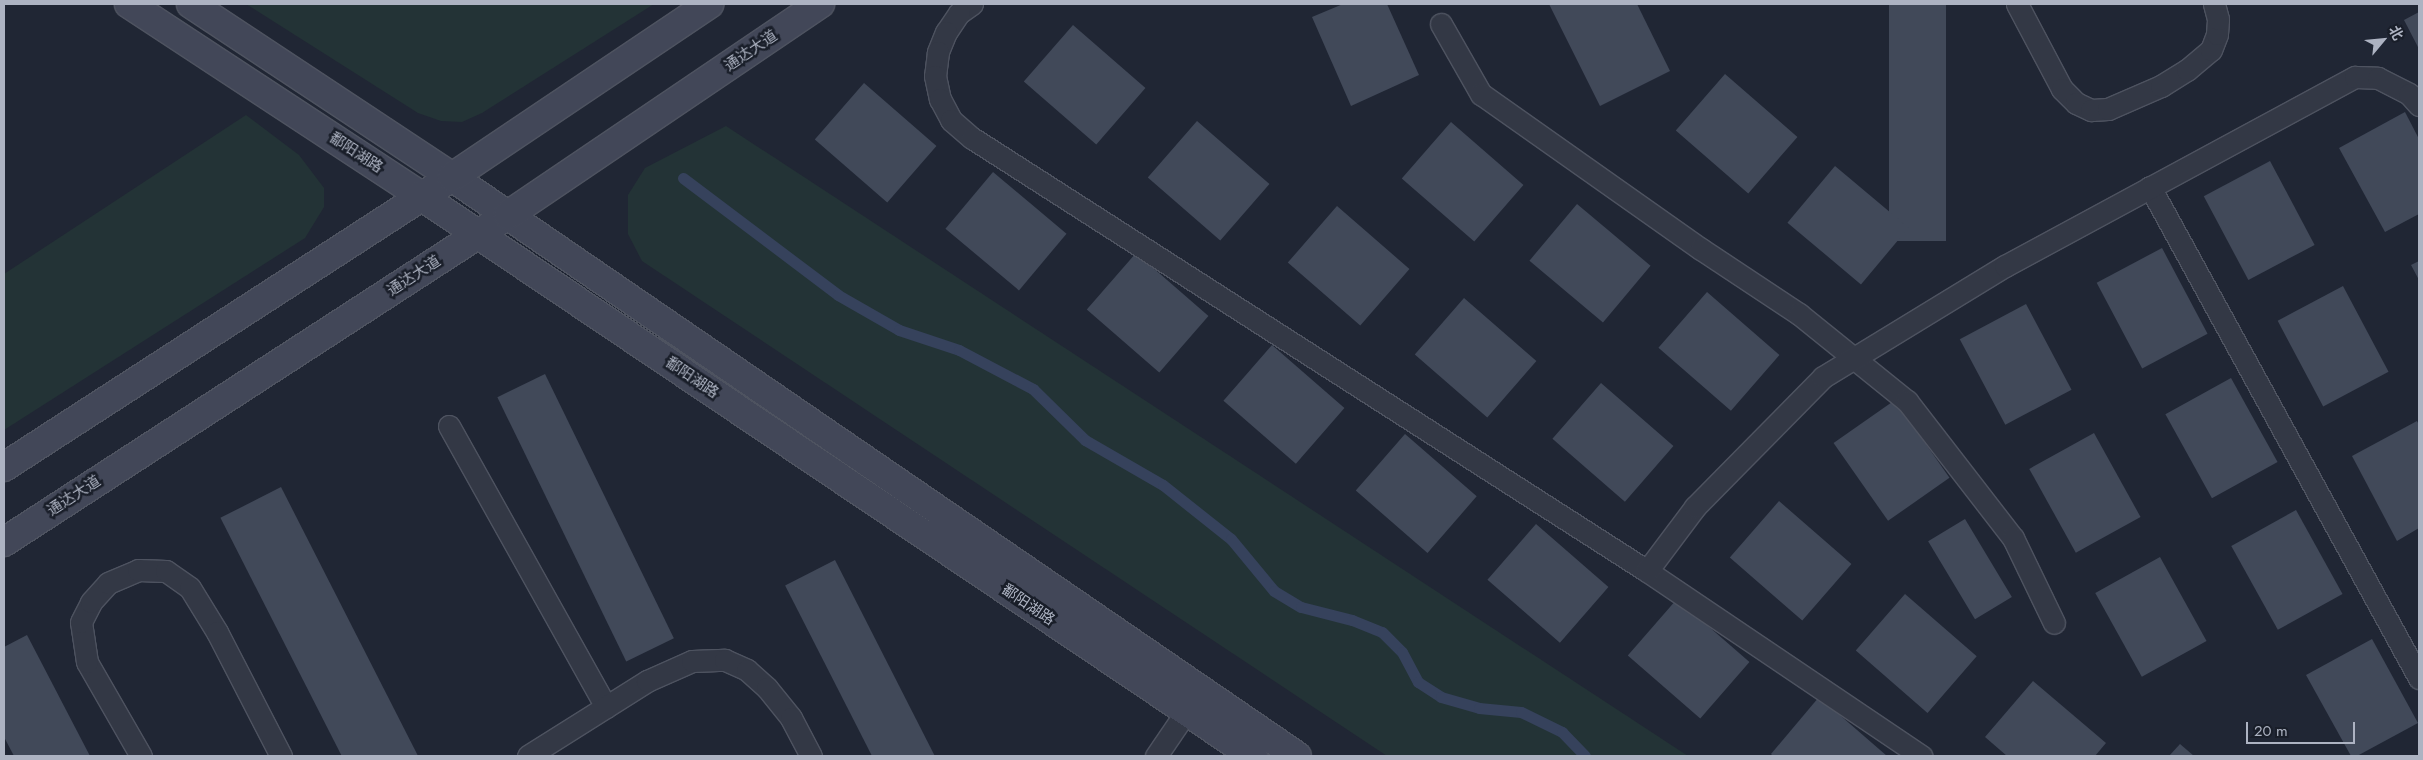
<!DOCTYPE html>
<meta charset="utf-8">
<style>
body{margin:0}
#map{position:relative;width:2423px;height:760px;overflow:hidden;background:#202634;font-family:Jost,"Noto Sans SC",sans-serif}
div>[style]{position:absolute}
.green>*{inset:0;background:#233336}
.stream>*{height:11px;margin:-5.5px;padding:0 5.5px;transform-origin:5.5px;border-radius:5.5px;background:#36425c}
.building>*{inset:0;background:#414959;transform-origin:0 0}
.roads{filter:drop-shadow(1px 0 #4e5360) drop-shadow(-1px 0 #4e5360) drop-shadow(0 1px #4e5360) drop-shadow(0 -1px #4e5360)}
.lane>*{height:21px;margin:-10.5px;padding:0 10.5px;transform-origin:10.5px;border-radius:10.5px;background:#333845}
.secondary>*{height:28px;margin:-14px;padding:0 14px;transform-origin:14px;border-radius:14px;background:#424758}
span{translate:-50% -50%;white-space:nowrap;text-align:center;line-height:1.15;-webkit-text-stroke:5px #191e29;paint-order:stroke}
.street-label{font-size:15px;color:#adb3c2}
.frame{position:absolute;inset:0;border:5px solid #adb3c2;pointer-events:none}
.north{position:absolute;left:2358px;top:15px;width:50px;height:50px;-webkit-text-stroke:4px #191e29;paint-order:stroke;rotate:62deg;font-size:14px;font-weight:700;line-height:20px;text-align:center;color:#adb3c2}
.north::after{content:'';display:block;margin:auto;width:18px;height:22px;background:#adb3c2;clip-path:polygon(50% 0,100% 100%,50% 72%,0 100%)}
.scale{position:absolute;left:2246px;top:722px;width:109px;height:22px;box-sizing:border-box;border:2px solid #adb3c2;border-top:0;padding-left:6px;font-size:15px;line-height:18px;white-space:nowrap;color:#adb3c2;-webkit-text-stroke:4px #191e29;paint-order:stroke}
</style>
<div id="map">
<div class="green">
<div style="clip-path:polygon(246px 4px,654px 4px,482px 113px,462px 122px,441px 121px,418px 113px)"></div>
<div style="clip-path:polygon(246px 115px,299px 155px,324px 188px,324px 207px,305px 238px,4px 430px,4px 274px)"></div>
<div style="clip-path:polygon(726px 126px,1688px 756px,1387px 756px,642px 261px,628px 234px,628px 195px,645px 168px)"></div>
</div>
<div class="stream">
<div style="left:683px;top:178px;width:194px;rotate:37deg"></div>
<div style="left:838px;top:295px;width:70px;rotate:29.8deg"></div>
<div style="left:899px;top:330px;width:63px;rotate:18.4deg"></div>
<div style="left:959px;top:350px;width:84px;rotate:27.8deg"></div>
<div style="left:1033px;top:389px;width:73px;rotate:44.4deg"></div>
<div style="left:1085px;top:440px;width:90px;rotate:30deg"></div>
<div style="left:1163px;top:485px;width:87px;rotate:38.5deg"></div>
<div style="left:1231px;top:539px;width:67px;rotate:50.4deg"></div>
<div style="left:1274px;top:591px;width:31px;rotate:31deg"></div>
<div style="left:1301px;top:607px;width:53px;rotate:14.3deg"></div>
<div style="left:1352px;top:620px;width:32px;rotate:22deg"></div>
<div style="left:1382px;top:632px;width:28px;rotate:45deg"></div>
<div style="left:1402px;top:652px;width:34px;rotate:62deg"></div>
<div style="left:1418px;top:682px;width:27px;rotate:33deg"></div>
<div style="left:1441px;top:697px;width:40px;rotate:16deg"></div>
<div style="left:1479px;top:708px;width:42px;rotate:5.4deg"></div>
<div style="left:1521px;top:712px;width:46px;rotate:26deg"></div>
<div style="left:1562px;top:732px;width:33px;rotate:46deg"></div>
</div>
<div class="building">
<div style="clip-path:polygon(1343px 4px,1387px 4px,1419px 75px,1351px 106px,1312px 17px)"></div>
<div style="clip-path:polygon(1549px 4px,1637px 4px,1670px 71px,1600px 106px)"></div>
<div style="left:1889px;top:4px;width:57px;height:237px"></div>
<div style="clip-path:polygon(2419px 12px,2419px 49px,2404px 20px)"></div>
<div style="left:1073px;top:25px;width:96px;height:75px;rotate:41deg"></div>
<div style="left:1725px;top:74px;width:96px;height:75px;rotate:41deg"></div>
<div style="left:864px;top:83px;width:96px;height:75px;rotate:41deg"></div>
<div style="clip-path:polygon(2405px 112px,2419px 139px,2419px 214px,2385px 232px,2339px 148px)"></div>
<div style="left:1197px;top:121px;width:96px;height:75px;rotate:41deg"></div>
<div style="left:1451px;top:122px;width:96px;height:75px;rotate:41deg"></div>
<div style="left:2270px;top:161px;width:95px;height:75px;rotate:62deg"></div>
<div style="left:1835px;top:166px;width:96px;height:74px;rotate:40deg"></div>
<div style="left:993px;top:172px;width:96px;height:74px;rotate:40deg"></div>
<div style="left:1577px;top:204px;width:96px;height:74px;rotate:40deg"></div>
<div style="left:1337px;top:206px;width:96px;height:75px;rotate:41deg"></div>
<div style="left:2162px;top:248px;width:97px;height:74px;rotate:62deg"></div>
<div style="left:1136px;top:253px;width:96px;height:75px;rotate:41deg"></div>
<div style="clip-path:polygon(2419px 261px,2419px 280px,2411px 265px)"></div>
<div style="left:2343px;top:286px;width:97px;height:74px;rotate:62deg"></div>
<div style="left:1707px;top:292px;width:96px;height:74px;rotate:41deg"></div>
<div style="left:1464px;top:298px;width:96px;height:75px;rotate:41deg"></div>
<div style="left:2026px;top:304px;width:97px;height:75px;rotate:62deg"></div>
<div style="left:1272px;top:345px;width:96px;height:74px;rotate:41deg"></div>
<div style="left:545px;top:374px;width:294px;height:53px;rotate:64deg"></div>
<div style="left:2231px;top:378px;width:96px;height:75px;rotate:61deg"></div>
<div style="left:1601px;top:383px;width:96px;height:74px;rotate:41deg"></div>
<div style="left:1895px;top:400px;width:95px;height:75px;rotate:55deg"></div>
<div style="clip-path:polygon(2417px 421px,2419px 425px,2419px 528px,2397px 541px,2352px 456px)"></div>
<div style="left:2094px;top:433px;width:96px;height:74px;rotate:61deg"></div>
<div style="left:1405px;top:434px;width:95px;height:75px;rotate:41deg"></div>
<div style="left:281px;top:487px;width:303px;height:68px;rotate:63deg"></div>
<div style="left:1779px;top:501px;width:96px;height:75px;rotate:41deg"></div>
<div style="left:2296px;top:510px;width:96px;height:74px;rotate:61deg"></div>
<div style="left:1965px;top:519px;width:91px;height:43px;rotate:59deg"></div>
<div style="left:1536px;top:524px;width:96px;height:74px;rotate:41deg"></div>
<div style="left:2160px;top:557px;width:96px;height:74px;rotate:61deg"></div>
<div style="left:835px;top:560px;width:219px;height:56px;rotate:63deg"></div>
<div style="left:1905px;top:594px;width:95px;height:75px;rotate:41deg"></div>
<div style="left:1677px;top:599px;width:96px;height:75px;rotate:41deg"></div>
<div style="clip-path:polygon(27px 635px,90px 756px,14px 756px,4px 737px,4px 647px)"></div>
<div style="clip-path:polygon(2372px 639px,2418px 723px,2357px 756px,2351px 756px,2306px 675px)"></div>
<div style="clip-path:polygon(2033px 681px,2106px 743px,2095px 756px,2007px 756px,1985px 737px)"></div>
<div style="clip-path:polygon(1819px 697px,1887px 756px,1773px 756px,1771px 754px)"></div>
<div style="clip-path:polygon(2180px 744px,2194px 756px,2169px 756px)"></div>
</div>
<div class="roads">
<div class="lane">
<div style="left:972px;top:4px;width:16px;rotate:145deg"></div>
<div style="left:959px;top:13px;width:23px;rotate:124deg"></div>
<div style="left:946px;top:32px;width:22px;rotate:112deg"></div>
<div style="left:938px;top:52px;width:24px;rotate:97deg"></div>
<div style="left:935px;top:76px;width:24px;rotate:78deg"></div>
<div style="left:940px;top:99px;width:24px;rotate:62deg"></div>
<div style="left:951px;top:120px;width:28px;rotate:41deg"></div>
<div style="left:972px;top:138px;width:802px;rotate:32.68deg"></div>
<div style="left:1647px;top:571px;width:331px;rotate:34deg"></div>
<div style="left:2017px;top:4px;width:96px;rotate:62.1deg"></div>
<div style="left:2062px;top:89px;width:20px;rotate:45deg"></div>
<div style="left:2076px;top:103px;width:17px;rotate:25deg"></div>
<div style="left:2091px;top:110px;width:17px;rotate:-3deg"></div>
<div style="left:2108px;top:109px;width:58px;rotate:-23.5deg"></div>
<div style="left:2161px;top:86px;width:31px;rotate:-32deg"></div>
<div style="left:2187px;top:70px;width:31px;rotate:-40deg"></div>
<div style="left:2211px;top:50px;width:17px;rotate:-69deg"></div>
<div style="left:2217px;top:34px;width:15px;rotate:-86deg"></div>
<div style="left:2218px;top:19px;width:16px;rotate:-105deg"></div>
<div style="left:1441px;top:24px;width:81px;rotate:60.3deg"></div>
<div style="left:1481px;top:94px;width:269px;rotate:35.2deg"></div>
<div style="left:1701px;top:249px;width:118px;rotate:33.6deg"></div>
<div style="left:1799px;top:314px;width:139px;rotate:38.9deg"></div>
<div style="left:1907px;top:401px;width:173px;rotate:52.3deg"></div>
<div style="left:2013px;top:538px;width:94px;rotate:64.2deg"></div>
<div style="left:2150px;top:187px;width:560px;rotate:61.28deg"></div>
<div style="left:449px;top:426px;width:322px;rotate:60.8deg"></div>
<div style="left:1647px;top:571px;width:80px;rotate:-53.1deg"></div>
<div style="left:1695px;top:507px;width:182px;rotate:-45.4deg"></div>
<div style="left:1823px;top:377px;width:213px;rotate:-31.4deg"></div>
<div style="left:2005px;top:266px;width:398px;rotate:-28.4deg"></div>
<div style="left:2355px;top:77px;width:23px;rotate:2deg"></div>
<div style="left:2378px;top:78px;width:35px;rotate:27deg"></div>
<div style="left:2409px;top:94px;width:15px;rotate:48deg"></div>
<div style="left:141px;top:756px;width:108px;rotate:-119.9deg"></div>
<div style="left:87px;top:662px;width:40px;rotate:-98.5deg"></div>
<div style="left:81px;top:622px;width:22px;rotate:-63deg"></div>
<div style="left:91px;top:602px;width:25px;rotate:-48deg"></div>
<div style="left:108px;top:583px;width:33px;rotate:-23deg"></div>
<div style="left:138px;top:570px;width:28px;rotate:2deg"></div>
<div style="left:166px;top:571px;width:29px;rotate:35deg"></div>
<div style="left:190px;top:588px;width:52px;rotate:58.5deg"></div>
<div style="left:217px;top:632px;width:140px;rotate:62.7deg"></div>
<div style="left:528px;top:756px;width:141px;rotate:-32.2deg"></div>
<div style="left:647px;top:681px;width:49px;rotate:-24deg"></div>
<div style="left:692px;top:661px;width:33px;rotate:-2deg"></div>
<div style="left:725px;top:660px;width:24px;rotate:24deg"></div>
<div style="left:747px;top:670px;width:27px;rotate:42deg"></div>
<div style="left:767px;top:688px;width:38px;rotate:51deg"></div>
<div style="left:791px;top:718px;width:43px;rotate:62.2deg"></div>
<div style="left:1156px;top:756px;width:68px;rotate:-55.8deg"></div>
</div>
<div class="secondary">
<div style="left:129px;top:4px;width:349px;rotate:33.3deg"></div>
<div style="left:421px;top:196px;width:1003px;rotate:33.94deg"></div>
<div style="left:191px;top:4px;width:313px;rotate:33.5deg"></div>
<div style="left:452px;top:177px;width:1024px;rotate:34.42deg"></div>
<div style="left:4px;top:467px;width:534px;rotate:-32.92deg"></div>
<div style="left:452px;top:177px;width:310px;rotate:-33.9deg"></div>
<div style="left:4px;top:542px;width:601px;rotate:-32.98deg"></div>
<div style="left:508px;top:215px;width:377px;rotate:-34.1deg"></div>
</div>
</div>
<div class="street-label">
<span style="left:751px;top:51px;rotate:-34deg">通达大道</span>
<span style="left:356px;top:153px;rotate:33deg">鄱阳湖路</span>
<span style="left:414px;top:276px;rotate:-33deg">通达大道</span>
<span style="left:692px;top:378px;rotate:34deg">鄱阳湖路</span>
<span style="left:74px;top:496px;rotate:-33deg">通达大道</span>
<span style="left:1028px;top:605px;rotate:34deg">鄱阳湖路</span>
</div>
<div class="frame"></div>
<div class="north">北</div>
<div class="scale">20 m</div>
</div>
